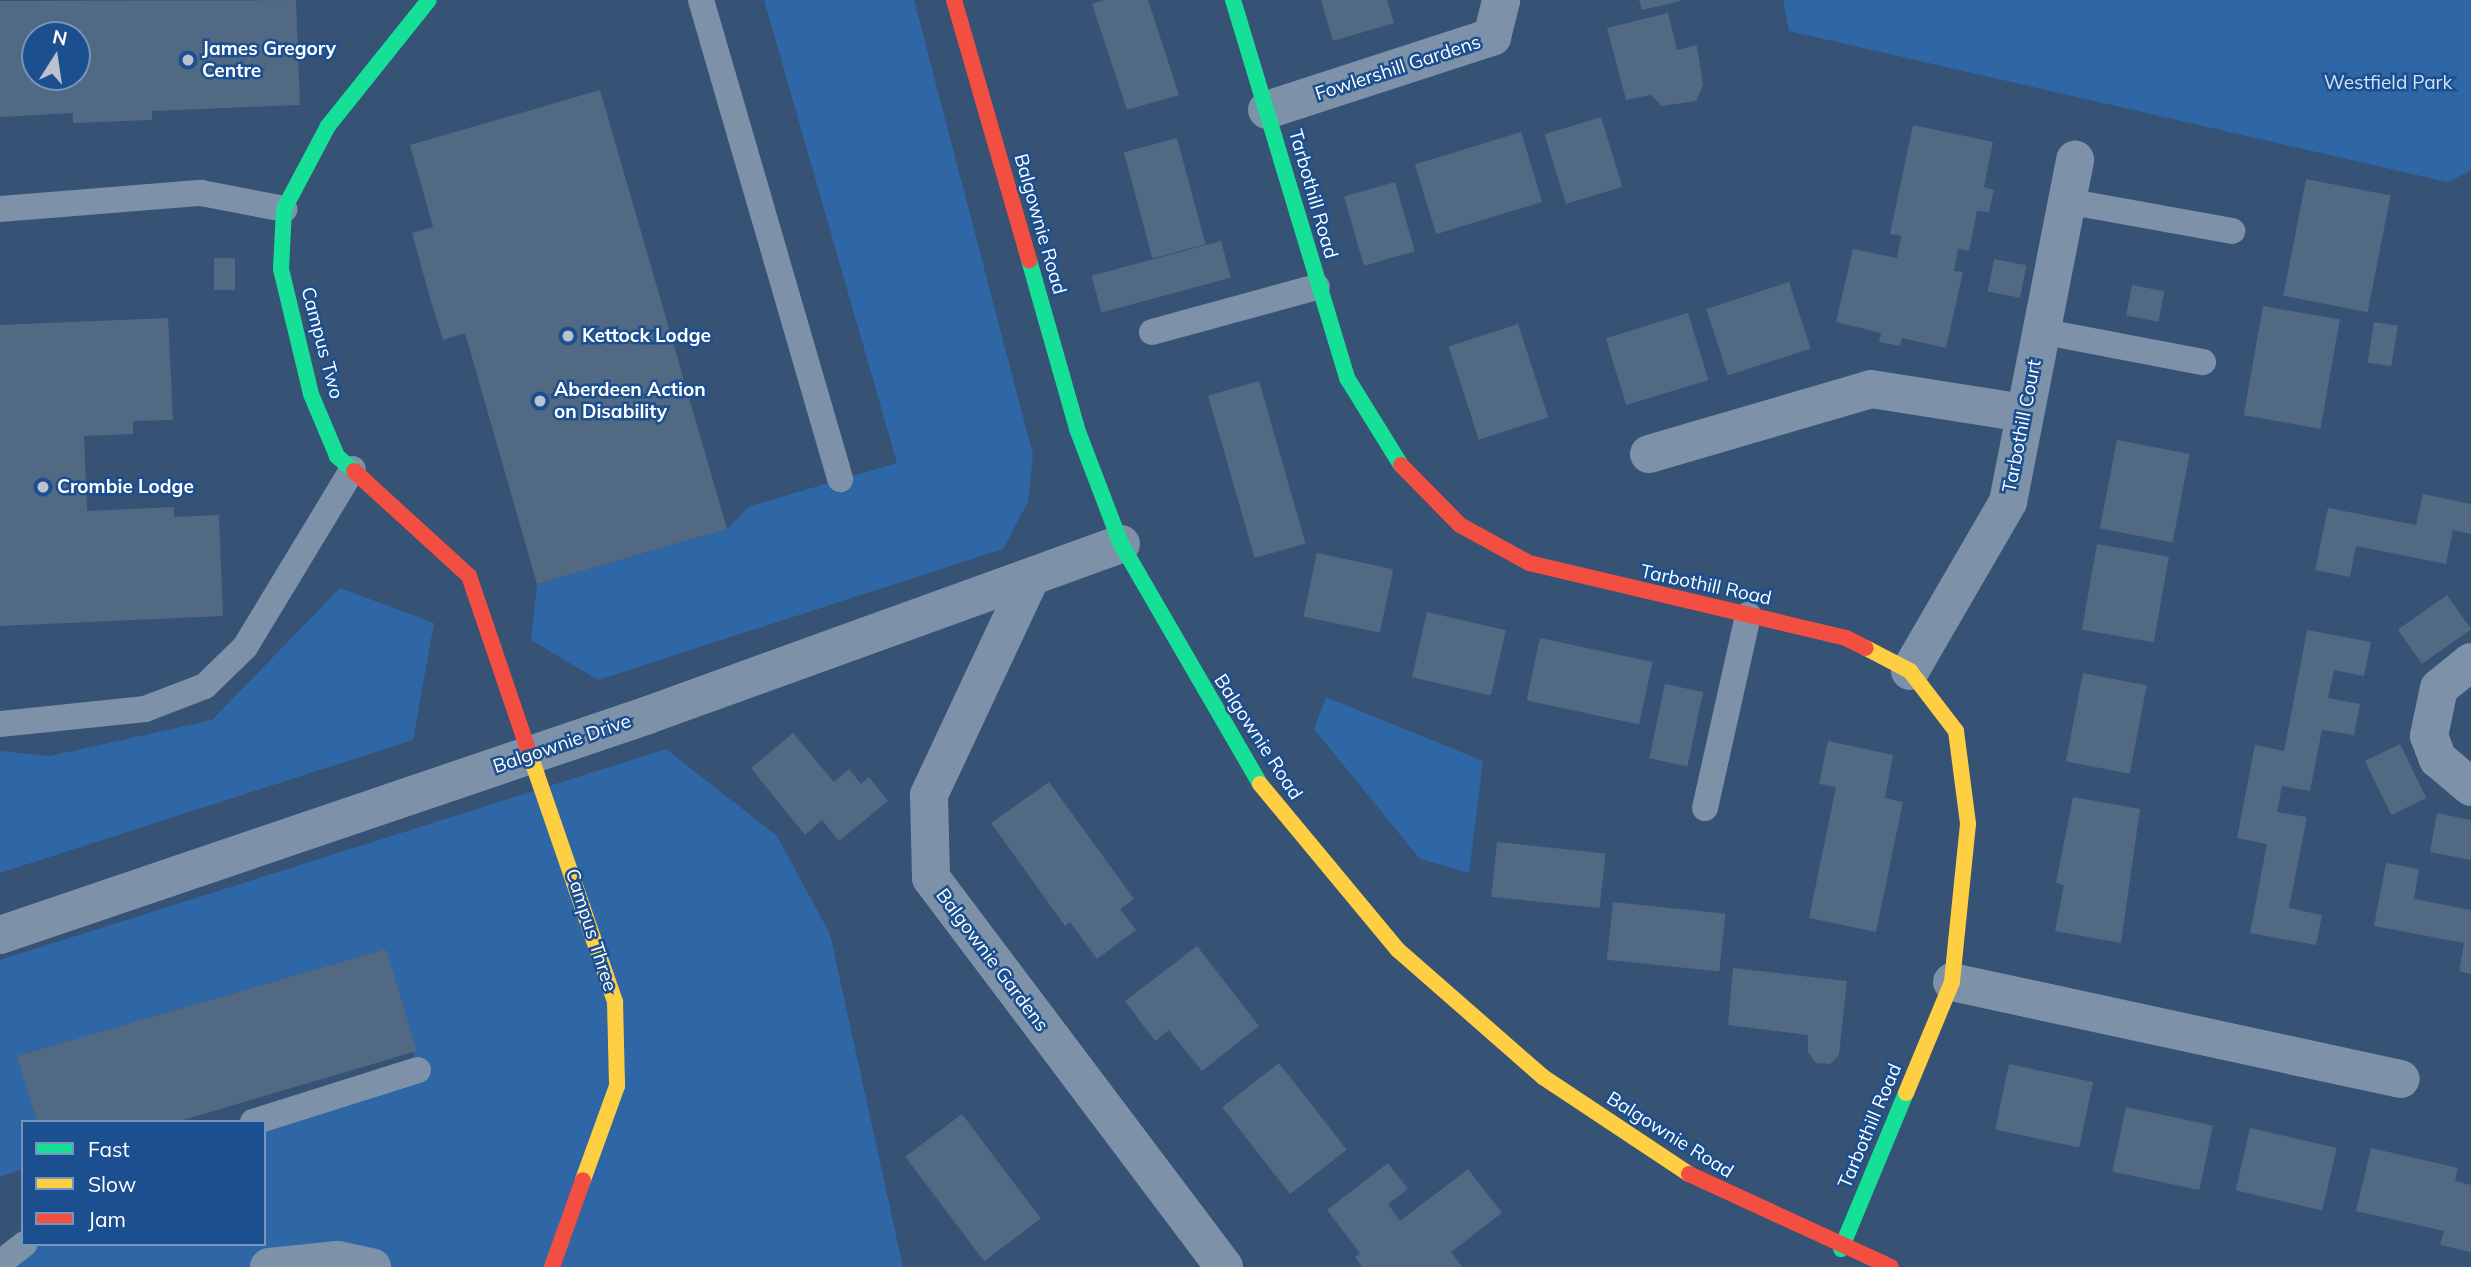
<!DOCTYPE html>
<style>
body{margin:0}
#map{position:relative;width:2471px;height:1267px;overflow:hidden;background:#365274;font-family:Mulish,sans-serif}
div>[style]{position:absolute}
.green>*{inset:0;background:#2f66a5}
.building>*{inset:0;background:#526984;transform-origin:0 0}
.lane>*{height:26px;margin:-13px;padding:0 13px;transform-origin:13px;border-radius:13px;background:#7d92a8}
.street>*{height:38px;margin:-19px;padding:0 19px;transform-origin:19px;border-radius:19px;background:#7d92a8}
.fast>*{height:16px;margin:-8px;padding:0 8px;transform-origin:8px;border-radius:8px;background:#16e098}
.slow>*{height:16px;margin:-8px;padding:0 8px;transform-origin:8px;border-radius:8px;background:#ffcf43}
.jam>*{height:16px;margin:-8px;padding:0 8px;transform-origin:8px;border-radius:8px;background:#f24e42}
.dots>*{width:19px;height:19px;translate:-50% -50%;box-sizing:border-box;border:4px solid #1b4f8f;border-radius:50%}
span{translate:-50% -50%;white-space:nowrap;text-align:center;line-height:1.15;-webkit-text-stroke:5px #1b4f8f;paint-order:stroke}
.poi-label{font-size:19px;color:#fff;font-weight:700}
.left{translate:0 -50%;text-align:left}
.street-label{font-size:19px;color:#fff}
.park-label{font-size:19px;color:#cfe3fa}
.legend{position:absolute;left:21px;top:1120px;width:245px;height:126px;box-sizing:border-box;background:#1b4f8f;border:2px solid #7695bc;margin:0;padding:9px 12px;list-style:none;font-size:21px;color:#fff}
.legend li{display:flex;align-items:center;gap:14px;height:35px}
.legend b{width:35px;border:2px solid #7695bc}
.north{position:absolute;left:21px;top:21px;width:70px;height:70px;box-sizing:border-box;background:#1b4f8f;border:2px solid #7695bc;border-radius:50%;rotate:12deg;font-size:19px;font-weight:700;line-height:28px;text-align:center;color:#fff}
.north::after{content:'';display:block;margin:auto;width:24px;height:32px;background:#b9c2ce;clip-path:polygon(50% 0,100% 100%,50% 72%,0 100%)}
</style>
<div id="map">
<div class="green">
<div style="clip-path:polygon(764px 0,914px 0,1033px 455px,1028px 502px,1003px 549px,598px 680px,531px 640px,537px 584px,727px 529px,750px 506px,897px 463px)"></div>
<div style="clip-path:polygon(1783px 0,2471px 0,2471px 171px,2447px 182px,1789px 31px)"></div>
<div style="clip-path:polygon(340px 588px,434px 623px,413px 740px,0 873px,0 751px,50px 756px,212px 720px)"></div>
<div style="clip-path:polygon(1326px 697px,1483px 761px,1469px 873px,1420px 859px,1314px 729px)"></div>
<div style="clip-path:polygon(666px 749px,777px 836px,830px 934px,903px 1267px,3px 1267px,24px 1244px,264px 1244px,264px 1122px,418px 1070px,386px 949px,18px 1056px,37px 1122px,23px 1122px,23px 1169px,0 1177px,0 960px)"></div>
</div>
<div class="building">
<div style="clip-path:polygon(evenodd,296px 0,300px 105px,152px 111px,152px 120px,73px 123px,73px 113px,0 117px,0 1px,296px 0,35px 35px,77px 35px,77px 77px,35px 77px,35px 35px)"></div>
<div style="clip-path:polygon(1104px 0,1148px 0,1179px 95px,1127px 110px,1092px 4px)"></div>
<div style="clip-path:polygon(1321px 0,1387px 0,1394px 23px,1333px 41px)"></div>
<div style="clip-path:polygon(1639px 0,1681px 0,1681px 1px,1642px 10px)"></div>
<div style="clip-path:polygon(1668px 13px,1677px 50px,1697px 45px,1703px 85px,1696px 101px,1662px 106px,1651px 95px,1626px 100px,1607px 28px)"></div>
<div style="clip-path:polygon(600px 90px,727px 529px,537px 584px,465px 333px,443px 340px,430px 298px,412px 233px,433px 227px,410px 145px)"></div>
<div style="left:1601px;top:117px;width:73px;height:59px;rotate:73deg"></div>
<div style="clip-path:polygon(1913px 125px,1993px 142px,1984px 187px,1994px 190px,1989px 212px,1977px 211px,1969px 251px,1958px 249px,1954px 271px,1963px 272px,1946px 348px,1902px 338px,1900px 346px,1879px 342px,1881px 333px,1836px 322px,1853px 249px,1897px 258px,1901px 236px,1890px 234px)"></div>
<div style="left:1521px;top:132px;width:73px;height:111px;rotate:73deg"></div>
<div style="left:1177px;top:138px;width:110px;height:55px;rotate:75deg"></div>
<div style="left:2306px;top:179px;width:86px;height:119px;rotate:11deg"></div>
<div style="left:1395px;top:182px;width:72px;height:53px;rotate:74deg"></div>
<div style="left:1221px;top:241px;width:38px;height:134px;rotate:75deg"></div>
<div style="left:214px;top:258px;width:21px;height:32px"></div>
<div style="left:1994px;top:259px;width:33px;height:33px;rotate:11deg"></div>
<div style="left:1789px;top:282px;width:70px;height:87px;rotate:72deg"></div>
<div style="left:2132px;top:285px;width:33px;height:31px;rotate:11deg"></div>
<div style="left:2263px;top:306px;width:78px;height:111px;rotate:10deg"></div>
<div style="left:1688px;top:313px;width:70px;height:86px;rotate:73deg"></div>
<div style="clip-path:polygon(168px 318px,173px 420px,133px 421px,133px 434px,84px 436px,87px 511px,174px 507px,174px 517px,219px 515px,223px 616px,0 626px,0 325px)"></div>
<div style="left:2374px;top:322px;width:24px;height:41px;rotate:9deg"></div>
<div style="left:1518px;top:324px;width:98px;height:73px;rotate:72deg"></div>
<div style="left:1259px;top:381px;width:169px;height:53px;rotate:74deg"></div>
<div style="left:2117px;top:440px;width:74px;height:90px;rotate:11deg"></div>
<div style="clip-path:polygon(2423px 494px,2471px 504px,2471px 534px,2453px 530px,2446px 564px,2356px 546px,2350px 577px,2315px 570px,2328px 508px,2416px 525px)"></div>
<div style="left:2097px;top:544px;width:73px;height:87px;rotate:10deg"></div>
<div style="left:1317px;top:553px;width:78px;height:65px;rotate:12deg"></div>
<div style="left:2447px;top:595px;width:42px;height:60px;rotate:55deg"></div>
<div style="left:1427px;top:612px;width:81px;height:67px;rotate:13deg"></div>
<div style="clip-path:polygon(2307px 630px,2371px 642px,2364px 676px,2334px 670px,2328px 698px,2360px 704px,2354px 735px,2322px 730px,2310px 791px,2282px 786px,2277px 812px,2307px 817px,2289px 908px,2322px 915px,2316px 945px,2250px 933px,2267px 844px,2237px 838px,2255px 745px,2284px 751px)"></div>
<div style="left:1540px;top:638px;width:115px;height:64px;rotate:12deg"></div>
<div style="left:2083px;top:673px;width:65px;height:90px;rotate:11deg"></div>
<div style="left:1665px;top:684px;width:39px;height:76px;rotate:12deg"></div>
<div style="clip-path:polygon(793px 733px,834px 782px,849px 769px,861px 784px,869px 777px,888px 801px,839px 841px,822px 820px,805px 835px,751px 768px)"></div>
<div style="clip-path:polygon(1828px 741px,1893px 755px,1885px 798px,1903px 802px,1876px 932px,1809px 918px,1836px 787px,1819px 784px)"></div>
<div style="left:2400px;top:744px;width:60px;height:39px;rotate:64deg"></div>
<div style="clip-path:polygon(1049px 782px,1134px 899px,1120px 909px,1136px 930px,1097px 959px,1070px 922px,1065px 926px,991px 823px)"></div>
<div style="clip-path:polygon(2073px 797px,2140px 809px,2121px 943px,2055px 931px,2064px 885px,2056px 883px)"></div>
<div style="clip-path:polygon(2437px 813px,2471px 820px,2471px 860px,2430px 852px)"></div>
<div style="left:1497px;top:842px;width:109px;height:55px;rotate:6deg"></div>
<div style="clip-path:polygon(2386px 863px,2419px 869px,2414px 899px,2471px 910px,2471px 974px,2459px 971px,2464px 943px,2374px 926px)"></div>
<div style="left:1613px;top:902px;width:113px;height:58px;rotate:6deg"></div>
<div style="clip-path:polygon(1197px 946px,1259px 1026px,1202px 1071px,1169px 1030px,1155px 1041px,1125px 1001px)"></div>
<div style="clip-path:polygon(386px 949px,417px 1051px,176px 1122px,37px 1122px,17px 1056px)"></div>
<div style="clip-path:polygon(1733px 968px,1847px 981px,1839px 1055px,1830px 1064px,1816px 1063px,1808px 1052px,1808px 1035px,1728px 1025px)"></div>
<div style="left:1279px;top:1063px;width:110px;height:72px;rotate:52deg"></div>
<div style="left:2009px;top:1064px;width:86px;height:67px;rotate:12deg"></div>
<div style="left:2126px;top:1107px;width:89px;height:66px;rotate:12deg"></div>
<div style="left:962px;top:1114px;width:131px;height:71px;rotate:53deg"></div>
<div style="left:2250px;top:1128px;width:89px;height:64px;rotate:13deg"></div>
<div style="clip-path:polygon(2371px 1148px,2458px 1168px,2455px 1181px,2471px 1185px,2471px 1252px,2440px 1245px,2444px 1231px,2356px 1211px)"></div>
<div style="clip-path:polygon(1388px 1163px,1408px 1189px,1388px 1204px,1400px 1221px,1468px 1169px,1502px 1213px,1451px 1252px,1462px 1267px,1362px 1267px,1355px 1257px,1360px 1253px,1327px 1210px)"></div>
</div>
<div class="lane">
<div style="left:701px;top:0;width:499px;rotate:73.8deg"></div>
<div style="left:2066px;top:201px;width:169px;rotate:10.2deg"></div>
<div style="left:0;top:209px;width:202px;rotate:-4.6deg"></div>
<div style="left:201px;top:193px;width:85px;rotate:10.9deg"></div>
<div style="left:2040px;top:331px;width:166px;rotate:10.8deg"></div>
<div style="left:1152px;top:332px;width:171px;rotate:-15.3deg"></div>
<div style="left:0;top:724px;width:146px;rotate:-5.9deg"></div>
<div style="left:145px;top:709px;width:64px;rotate:-21deg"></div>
<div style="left:205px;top:686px;width:56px;rotate:-44.3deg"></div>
<div style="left:245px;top:647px;width:208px;rotate:-58.8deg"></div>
<div style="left:1705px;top:808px;width:198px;rotate:-77.4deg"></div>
<div style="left:253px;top:1122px;width:173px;rotate:-17.5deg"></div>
<div style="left:0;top:1263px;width:31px;rotate:-38deg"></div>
</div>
<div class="street">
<div style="left:1267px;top:110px;width:237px;rotate:-18deg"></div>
<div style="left:1492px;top:37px;width:38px;rotate:-76deg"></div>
<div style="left:1649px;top:454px;width:231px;rotate:-16.3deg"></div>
<div style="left:1871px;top:389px;width:155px;rotate:8.9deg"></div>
<div style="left:1031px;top:577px;width:241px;rotate:115.1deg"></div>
<div style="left:929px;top:795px;width:83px;rotate:88.6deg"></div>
<div style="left:931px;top:878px;width:487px;rotate:53deg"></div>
<div style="left:2471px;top:662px;width:41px;rotate:140.9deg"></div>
<div style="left:2439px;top:688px;width:49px;rotate:101.8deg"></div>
<div style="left:2429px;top:736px;width:25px;rotate:69deg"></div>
<div style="left:2438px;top:759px;width:43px;rotate:40.3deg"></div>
<div style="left:1910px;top:671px;width:195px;rotate:-59.9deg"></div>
<div style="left:2008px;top:502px;width:349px;rotate:-78.9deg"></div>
<div style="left:0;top:935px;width:684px;rotate:-18.75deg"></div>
<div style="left:648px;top:715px;width:503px;rotate:-19.88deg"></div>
<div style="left:1952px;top:982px;width:459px;rotate:12.2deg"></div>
<div style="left:269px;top:1267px;width:69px;rotate:-5.8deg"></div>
<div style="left:338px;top:1260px;width:35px;rotate:12deg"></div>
</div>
<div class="fast">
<div style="left:1233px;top:0;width:395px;rotate:73.2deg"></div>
<div style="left:1347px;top:378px;width:102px;rotate:58.2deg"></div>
<div style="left:1029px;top:260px;width:176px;rotate:74.1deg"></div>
<div style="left:1077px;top:429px;width:123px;rotate:69.1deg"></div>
<div style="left:1121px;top:544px;width:277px;rotate:59.9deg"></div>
<div style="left:354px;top:471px;width:23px;rotate:-139deg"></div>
<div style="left:337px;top:456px;width:67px;rotate:-112.8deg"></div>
<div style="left:311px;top:394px;width:129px;rotate:-103.5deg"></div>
<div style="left:281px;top:269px;width:60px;rotate:-87.1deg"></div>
<div style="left:284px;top:209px;width:94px;rotate:-62.1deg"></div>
<div style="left:328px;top:126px;width:161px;rotate:-51.3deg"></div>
<div style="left:1841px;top:1249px;width:169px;rotate:-67.4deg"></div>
</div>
<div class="slow">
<div style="left:1866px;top:648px;width:50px;rotate:27.6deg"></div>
<div style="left:1910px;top:671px;width:76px;rotate:52.5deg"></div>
<div style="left:1956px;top:731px;width:94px;rotate:82.6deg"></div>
<div style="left:1968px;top:824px;width:159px;rotate:95.8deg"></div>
<div style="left:1952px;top:982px;width:120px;rotate:112.5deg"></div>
<div style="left:528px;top:749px;width:268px;rotate:71deg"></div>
<div style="left:615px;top:1002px;width:84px;rotate:88.6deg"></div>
<div style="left:617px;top:1086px;width:100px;rotate:109.9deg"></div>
<div style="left:1260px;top:784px;width:216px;rotate:50.3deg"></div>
<div style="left:1398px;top:950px;width:193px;rotate:41.2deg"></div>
<div style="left:1543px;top:1077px;width:175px;rotate:33.6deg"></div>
</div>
<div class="jam">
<div style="left:954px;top:0;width:271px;rotate:73.9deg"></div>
<div style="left:1401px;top:465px;width:84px;rotate:45.5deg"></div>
<div style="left:1460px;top:525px;width:79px;rotate:28.8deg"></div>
<div style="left:1529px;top:563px;width:326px;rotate:13.3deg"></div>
<div style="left:1846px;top:638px;width:22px;rotate:27deg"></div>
<div style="left:354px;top:471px;width:156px;rotate:42.4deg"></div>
<div style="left:469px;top:576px;width:183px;rotate:71.2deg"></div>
<div style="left:1689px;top:1174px;width:222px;rotate:24.7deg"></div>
<div style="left:552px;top:1267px;width:92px;rotate:-70.4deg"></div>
</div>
<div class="dots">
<div style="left:188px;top:60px;background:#b9c2ce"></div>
<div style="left:568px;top:336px;background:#b9c2ce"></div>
<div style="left:540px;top:401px;background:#b9c2ce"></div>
<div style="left:43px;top:487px;background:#b9c2ce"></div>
</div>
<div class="poi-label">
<span class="left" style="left:202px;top:60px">James Gregory<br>Centre</span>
<span class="left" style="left:582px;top:336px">Kettock Lodge</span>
<span class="left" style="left:554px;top:401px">Aberdeen Action<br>on Disability</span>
<span class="left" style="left:57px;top:487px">Crombie Lodge</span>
</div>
<div class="street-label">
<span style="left:1398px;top:68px;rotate:-18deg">Fowlershill Gardens</span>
<span style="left:1313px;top:194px;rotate:74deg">Tarbothill Road</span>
<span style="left:1040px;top:224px;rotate:74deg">Balgownie Road</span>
<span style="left:322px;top:343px;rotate:75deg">Campus Two</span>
<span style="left:2022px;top:426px;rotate:-79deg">Tarbothill Court</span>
<span style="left:1706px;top:585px;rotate:12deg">Tarbothill Road</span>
<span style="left:1258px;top:737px;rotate:57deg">Balgownie Road</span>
<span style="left:562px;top:744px;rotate:-19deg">Balgownie Drive</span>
<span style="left:591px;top:930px;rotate:72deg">Campus Three</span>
<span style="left:992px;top:960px;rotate:53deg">Balgownie Gardens</span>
<span style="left:1870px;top:1126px;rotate:-67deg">Tarbothill Road</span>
<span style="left:1670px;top:1135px;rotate:32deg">Balgownie Road</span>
</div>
<div class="park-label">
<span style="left:2388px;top:83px">Westfield Park</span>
</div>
<ul class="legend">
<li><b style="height:9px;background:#16e098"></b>Fast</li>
<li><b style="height:9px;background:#ffcf43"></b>Slow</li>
<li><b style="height:9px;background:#f24e42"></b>Jam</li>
</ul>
<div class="north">N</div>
</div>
